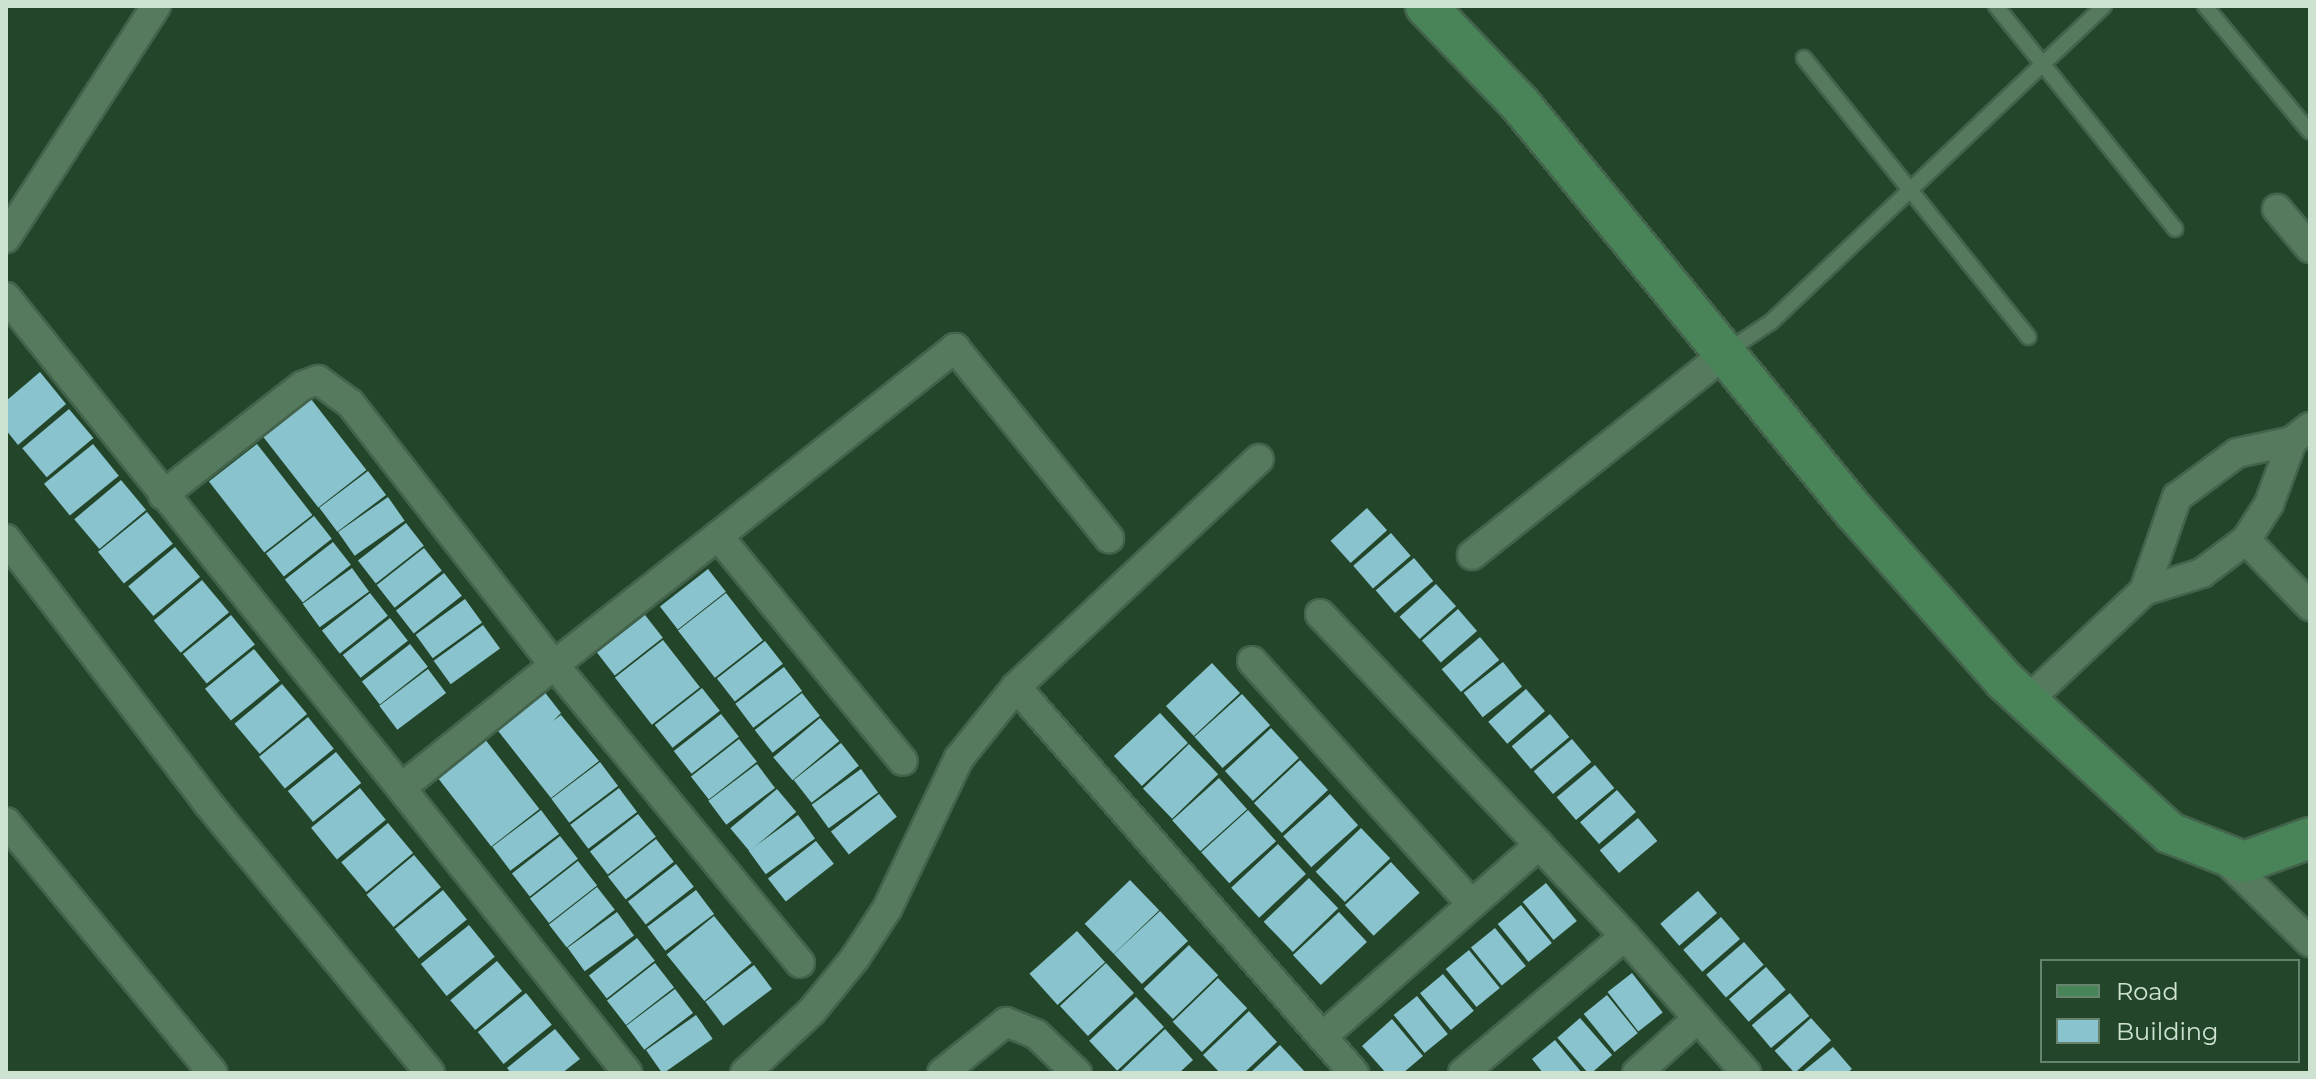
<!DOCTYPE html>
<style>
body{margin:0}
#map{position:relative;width:2316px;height:1079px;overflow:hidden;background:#23462b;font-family:Montserrat,sans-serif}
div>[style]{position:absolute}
.building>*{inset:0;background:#89c3cd;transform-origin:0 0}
.roads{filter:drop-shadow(2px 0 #43634c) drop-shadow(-2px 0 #43634c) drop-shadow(0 2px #43634c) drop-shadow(0 -2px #43634c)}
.lane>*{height:14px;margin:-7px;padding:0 7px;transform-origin:7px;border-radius:7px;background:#567a5d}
.street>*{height:28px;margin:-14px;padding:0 14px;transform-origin:14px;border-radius:14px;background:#567a5d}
.secondary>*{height:40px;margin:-20px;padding:0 20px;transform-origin:20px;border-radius:20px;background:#498459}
span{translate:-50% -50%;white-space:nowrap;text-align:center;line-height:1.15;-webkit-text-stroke:8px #23462b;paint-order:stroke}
.frame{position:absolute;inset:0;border:8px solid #cee2d2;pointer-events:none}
.legend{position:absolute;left:2040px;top:959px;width:260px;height:104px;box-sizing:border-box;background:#23462b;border:2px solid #67846e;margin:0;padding:10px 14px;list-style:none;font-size:24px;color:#cee2d2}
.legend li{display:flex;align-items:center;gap:16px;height:40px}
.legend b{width:40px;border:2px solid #67846e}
</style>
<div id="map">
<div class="building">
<div style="clip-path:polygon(40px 372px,66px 404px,18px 445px,6px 430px,6px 401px)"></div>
<div style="left:311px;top:399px;width:90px;height:61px;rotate:52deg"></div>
<div style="left:69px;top:409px;width:38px;height:61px;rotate:50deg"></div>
<div style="left:93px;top:444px;width:41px;height:63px;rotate:51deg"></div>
<div style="left:257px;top:444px;width:90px;height:61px;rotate:52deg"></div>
<div style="left:368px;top:471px;width:30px;height:61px;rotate:53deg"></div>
<div style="left:121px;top:480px;width:39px;height:61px;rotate:50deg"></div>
<div style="left:388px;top:497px;width:29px;height:61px;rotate:55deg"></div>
<div style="left:1367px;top:508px;width:30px;height:49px;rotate:48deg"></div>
<div style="left:147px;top:512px;width:41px;height:63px;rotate:51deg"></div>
<div style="left:314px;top:516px;width:29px;height:61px;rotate:52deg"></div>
<div style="left:406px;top:523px;width:29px;height:61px;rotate:52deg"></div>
<div style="left:1391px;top:533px;width:30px;height:50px;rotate:49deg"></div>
<div style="left:333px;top:542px;width:29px;height:61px;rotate:52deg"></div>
<div style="left:175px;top:547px;width:39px;height:61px;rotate:50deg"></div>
<div style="left:424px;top:548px;width:29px;height:60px;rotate:52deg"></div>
<div style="left:1414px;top:558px;width:30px;height:50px;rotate:50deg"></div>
<div style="left:352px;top:568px;width:29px;height:61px;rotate:54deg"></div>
<div style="left:708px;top:569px;width:29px;height:61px;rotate:52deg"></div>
<div style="left:444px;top:573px;width:29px;height:61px;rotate:52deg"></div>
<div style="left:202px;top:580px;width:42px;height:63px;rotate:50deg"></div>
<div style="left:1436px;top:584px;width:30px;height:49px;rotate:48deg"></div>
<div style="left:370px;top:593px;width:29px;height:61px;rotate:52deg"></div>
<div style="left:726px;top:593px;width:60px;height:61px;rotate:52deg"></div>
<div style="left:465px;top:599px;width:29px;height:61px;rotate:54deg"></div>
<div style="left:1458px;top:609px;width:29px;height:48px;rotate:49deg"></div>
<div style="left:231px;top:615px;width:38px;height:62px;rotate:51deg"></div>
<div style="left:645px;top:615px;width:29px;height:61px;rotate:52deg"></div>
<div style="left:390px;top:618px;width:29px;height:60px;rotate:52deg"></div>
<div style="left:483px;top:625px;width:29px;height:61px;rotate:54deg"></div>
<div style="left:1480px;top:637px;width:30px;height:50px;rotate:50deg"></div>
<div style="left:663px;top:640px;width:60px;height:61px;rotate:52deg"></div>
<div style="left:765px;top:641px;width:29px;height:61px;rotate:52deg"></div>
<div style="left:410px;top:644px;width:29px;height:61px;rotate:52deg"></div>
<div style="left:254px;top:649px;width:41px;height:63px;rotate:51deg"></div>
<div style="left:1503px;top:662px;width:31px;height:50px;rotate:52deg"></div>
<div style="left:1212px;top:663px;width:41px;height:63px;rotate:47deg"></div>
<div style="left:784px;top:667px;width:30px;height:61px;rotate:53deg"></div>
<div style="left:428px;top:669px;width:30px;height:61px;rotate:53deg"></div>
<div style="left:282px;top:684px;width:39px;height:62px;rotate:50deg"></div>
<div style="left:702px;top:688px;width:29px;height:60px;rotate:52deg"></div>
<div style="left:1526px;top:689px;width:29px;height:50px;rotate:49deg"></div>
<div style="clip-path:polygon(543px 690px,561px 713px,553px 721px,561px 715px,599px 761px,551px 798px,495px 727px)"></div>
<div style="left:802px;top:693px;width:29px;height:60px;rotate:52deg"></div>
<div style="left:1242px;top:694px;width:42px;height:64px;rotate:48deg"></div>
<div style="left:1160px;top:713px;width:41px;height:63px;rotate:47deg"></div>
<div style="left:721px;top:714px;width:29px;height:60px;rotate:52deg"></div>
<div style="left:1550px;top:714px;width:30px;height:50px;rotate:50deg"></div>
<div style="left:308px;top:717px;width:41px;height:63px;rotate:51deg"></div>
<div style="left:820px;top:718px;width:30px;height:61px;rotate:50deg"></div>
<div style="left:1271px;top:728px;width:41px;height:63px;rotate:47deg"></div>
<div style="left:484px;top:738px;width:90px;height:61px;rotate:52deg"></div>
<div style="left:739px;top:739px;width:29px;height:61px;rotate:52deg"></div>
<div style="left:1572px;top:739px;width:30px;height:50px;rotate:50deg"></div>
<div style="left:841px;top:743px;width:29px;height:60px;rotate:52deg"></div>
<div style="left:1189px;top:744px;width:42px;height:64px;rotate:46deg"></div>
<div style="left:336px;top:752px;width:40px;height:62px;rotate:51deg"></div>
<div style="left:1300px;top:760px;width:41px;height:63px;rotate:47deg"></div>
<div style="left:600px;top:762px;width:30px;height:61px;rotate:53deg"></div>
<div style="left:757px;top:764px;width:30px;height:61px;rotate:53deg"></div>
<div style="left:1595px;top:765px;width:30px;height:50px;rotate:50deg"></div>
<div style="left:861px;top:769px;width:29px;height:61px;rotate:54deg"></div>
<div style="left:1219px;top:778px;width:42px;height:63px;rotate:48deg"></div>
<div style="left:360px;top:788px;width:41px;height:63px;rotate:51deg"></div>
<div style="left:619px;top:788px;width:30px;height:61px;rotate:53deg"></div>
<div style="left:777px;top:789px;width:30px;height:61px;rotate:50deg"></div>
<div style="left:1617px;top:790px;width:29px;height:49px;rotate:49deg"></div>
<div style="left:879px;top:794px;width:29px;height:61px;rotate:52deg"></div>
<div style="left:1330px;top:794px;width:42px;height:63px;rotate:48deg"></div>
<div style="left:541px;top:810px;width:30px;height:61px;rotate:53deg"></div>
<div style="left:1248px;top:810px;width:42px;height:63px;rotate:48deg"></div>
<div style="left:638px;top:814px;width:29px;height:61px;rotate:52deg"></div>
<div style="left:798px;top:815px;width:29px;height:61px;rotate:54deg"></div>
<div style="left:1638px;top:818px;width:30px;height:50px;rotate:50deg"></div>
<div style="left:388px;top:823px;width:39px;height:61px;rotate:50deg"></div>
<div style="left:1361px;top:828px;width:42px;height:63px;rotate:46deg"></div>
<div style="left:560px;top:836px;width:29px;height:61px;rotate:52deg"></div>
<div style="left:656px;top:839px;width:29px;height:61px;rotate:52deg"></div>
<div style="left:816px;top:841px;width:29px;height:61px;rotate:52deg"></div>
<div style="left:1278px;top:844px;width:41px;height:64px;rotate:47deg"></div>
<div style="left:414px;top:855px;width:42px;height:62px;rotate:50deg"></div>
<div style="left:578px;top:861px;width:31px;height:61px;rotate:52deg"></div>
<div style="left:1391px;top:862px;width:42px;height:63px;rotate:47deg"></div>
<div style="left:676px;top:864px;width:29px;height:61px;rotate:52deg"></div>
<div style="left:1309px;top:878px;width:42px;height:63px;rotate:46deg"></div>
<div style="left:1130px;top:880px;width:42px;height:63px;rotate:46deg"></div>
<div style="left:1546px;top:883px;width:49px;height:30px;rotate:51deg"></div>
<div style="left:597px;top:887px;width:29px;height:61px;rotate:52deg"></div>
<div style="left:443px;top:890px;width:38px;height:62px;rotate:51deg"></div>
<div style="left:696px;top:890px;width:30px;height:61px;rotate:53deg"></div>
<div style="left:1698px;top:891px;width:29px;height:50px;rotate:49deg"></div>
<div style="left:1521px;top:905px;width:49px;height:30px;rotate:51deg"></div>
<div style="left:1160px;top:911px;width:41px;height:63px;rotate:47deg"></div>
<div style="left:617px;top:912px;width:29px;height:61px;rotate:54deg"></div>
<div style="left:1339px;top:912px;width:41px;height:63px;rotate:47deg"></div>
<div style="left:714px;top:916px;width:60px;height:61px;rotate:51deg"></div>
<div style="left:1721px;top:917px;width:29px;height:50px;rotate:49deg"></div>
<div style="left:469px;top:925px;width:41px;height:62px;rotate:51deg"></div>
<div style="left:1495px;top:928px;width:49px;height:31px;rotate:51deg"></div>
<div style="left:1077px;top:931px;width:42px;height:64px;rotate:48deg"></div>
<div style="left:637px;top:938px;width:29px;height:61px;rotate:52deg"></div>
<div style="left:1744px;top:942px;width:30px;height:50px;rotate:49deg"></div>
<div style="left:1189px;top:945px;width:42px;height:63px;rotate:46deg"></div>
<div style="left:1469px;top:950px;width:49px;height:30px;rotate:51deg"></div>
<div style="left:497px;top:961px;width:39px;height:61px;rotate:50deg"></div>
<div style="left:655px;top:963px;width:31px;height:61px;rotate:52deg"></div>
<div style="left:1106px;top:963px;width:41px;height:63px;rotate:47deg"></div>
<div style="left:754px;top:965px;width:30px;height:61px;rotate:53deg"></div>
<div style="left:1766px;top:967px;width:30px;height:49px;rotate:49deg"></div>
<div style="left:1632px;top:973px;width:50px;height:31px;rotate:52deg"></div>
<div style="left:1443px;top:974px;width:48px;height:30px;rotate:50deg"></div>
<div style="left:1218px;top:978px;width:42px;height:63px;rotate:46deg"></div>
<div style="left:675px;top:989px;width:30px;height:61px;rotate:53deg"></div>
<div style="left:526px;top:993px;width:41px;height:62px;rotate:51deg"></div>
<div style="left:1790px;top:993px;width:30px;height:50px;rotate:50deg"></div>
<div style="left:1607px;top:995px;width:49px;height:30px;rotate:51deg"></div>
<div style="left:1417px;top:996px;width:49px;height:30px;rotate:51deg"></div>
<div style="left:1136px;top:997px;width:41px;height:64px;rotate:47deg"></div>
<div style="clip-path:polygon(1249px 1011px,1277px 1042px,1244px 1073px,1220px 1073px,1203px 1055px)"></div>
<div style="left:696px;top:1015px;width:29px;height:61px;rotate:55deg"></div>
<div style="left:1580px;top:1018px;width:49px;height:30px;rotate:49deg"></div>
<div style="left:1811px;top:1018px;width:30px;height:49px;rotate:48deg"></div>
<div style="clip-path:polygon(1392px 1019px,1423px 1056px,1403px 1073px,1386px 1073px,1362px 1046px)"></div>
<div style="clip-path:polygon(555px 1029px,580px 1059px,562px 1073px,511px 1073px,507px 1068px)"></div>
<div style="clip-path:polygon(1165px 1029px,1193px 1060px,1179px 1073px,1119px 1073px)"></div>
<div style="clip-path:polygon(1555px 1040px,1582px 1073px,1543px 1073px,1532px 1059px)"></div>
<div style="clip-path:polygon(1280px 1045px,1306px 1073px,1250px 1073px)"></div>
<div style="clip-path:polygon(1833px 1047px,1852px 1069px,1847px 1073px,1801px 1073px)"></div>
</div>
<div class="roads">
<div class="lane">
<div style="left:1996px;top:6px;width:286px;rotate:51.2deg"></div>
<div style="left:2205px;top:6px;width:163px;rotate:50.2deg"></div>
<div style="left:1804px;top:58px;width:358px;rotate:51.2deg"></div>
<div style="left:1726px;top:352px;width:54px;rotate:-33.7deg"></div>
<div style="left:1771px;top:322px;width:459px;rotate:-43.5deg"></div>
</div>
<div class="street">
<div style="left:2277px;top:209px;width:51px;rotate:49.8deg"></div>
<div style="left:6px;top:238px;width:276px;rotate:-57.1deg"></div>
<div style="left:6px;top:297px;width:630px;rotate:51.18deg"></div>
<div style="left:163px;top:495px;width:177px;rotate:-38.1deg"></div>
<div style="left:302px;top:386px;width:17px;rotate:-21deg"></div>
<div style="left:318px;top:380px;width:39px;rotate:36deg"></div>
<div style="left:350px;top:403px;width:332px;rotate:52.1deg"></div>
<div style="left:554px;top:665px;width:196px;rotate:141.2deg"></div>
<div style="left:401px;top:788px;width:364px;rotate:51.5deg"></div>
<div style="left:718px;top:536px;width:303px;rotate:-38.4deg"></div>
<div style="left:955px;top:348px;width:245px;rotate:51deg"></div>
<div style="left:6px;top:539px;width:330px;rotate:52.6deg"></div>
<div style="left:206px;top:801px;width:352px;rotate:50.5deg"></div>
<div style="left:2246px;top:540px;width:92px;rotate:45.9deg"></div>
<div style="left:1472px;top:555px;width:325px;rotate:-38.5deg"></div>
<div style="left:2144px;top:591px;width:100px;rotate:-70.7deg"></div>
<div style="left:2177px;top:497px;width:74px;rotate:-36.3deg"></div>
<div style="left:2237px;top:453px;width:56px;rotate:-12.3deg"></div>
<div style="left:2292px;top:441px;width:23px;rotate:-38deg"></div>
<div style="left:1320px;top:614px;width:318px;rotate:46.5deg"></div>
<div style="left:1252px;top:661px;width:324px;rotate:47.9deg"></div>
<div style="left:1016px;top:687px;width:333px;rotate:-43.2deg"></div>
<div style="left:2027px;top:701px;width:161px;rotate:-43.2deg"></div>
<div style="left:2144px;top:591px;width:61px;rotate:-17.2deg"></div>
<div style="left:2202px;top:573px;width:55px;rotate:-36.9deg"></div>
<div style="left:2246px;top:540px;width:43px;rotate:-57.4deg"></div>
<div style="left:2269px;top:504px;width:67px;rotate:-69.9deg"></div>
<div style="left:6px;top:822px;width:325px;rotate:50.5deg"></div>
<div style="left:2220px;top:854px;width:126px;rotate:44.4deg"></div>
<div style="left:800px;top:963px;width:386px;rotate:-129.5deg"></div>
<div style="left:554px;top:665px;width:209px;rotate:-38.2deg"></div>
<div style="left:718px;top:536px;width:291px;rotate:50.6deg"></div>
<div style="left:1322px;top:1037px;width:290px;rotate:-41.5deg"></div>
<div style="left:1539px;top:845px;width:125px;rotate:46.6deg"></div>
<div style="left:745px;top:1073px;width:91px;rotate:-42.8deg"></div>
<div style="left:812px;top:1011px;width:68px;rotate:-50.9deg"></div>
<div style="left:855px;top:958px;width:59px;rotate:-56.9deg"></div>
<div style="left:887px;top:909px;width:167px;rotate:-64.5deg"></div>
<div style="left:959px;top:758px;width:91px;rotate:-51.2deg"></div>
<div style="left:1016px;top:687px;width:513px;rotate:48.79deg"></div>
<div style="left:942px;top:1073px;width:82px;rotate:-38.6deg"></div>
<div style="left:1006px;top:1022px;width:32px;rotate:22deg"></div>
<div style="left:1036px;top:1034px;width:57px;rotate:43.6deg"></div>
<div style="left:1463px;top:1073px;width:212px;rotate:-40.2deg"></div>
<div style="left:1625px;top:936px;width:183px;rotate:48.5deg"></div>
<div style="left:1637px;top:1073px;width:82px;rotate:-42deg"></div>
</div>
<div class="secondary">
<div style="left:1426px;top:6px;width:136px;rotate:46.2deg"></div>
<div style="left:1520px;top:104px;width:527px;rotate:50.63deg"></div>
<div style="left:1854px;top:511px;width:227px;rotate:48.4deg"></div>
<div style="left:2005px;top:681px;width:224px;rotate:42.7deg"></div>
<div style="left:2170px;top:833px;width:79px;rotate:21.4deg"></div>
<div style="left:2244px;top:862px;width:70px;rotate:-20deg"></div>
</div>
</div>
<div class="frame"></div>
<ul class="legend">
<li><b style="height:10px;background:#498459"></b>Road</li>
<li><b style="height:22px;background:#89c3cd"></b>Building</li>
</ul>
</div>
